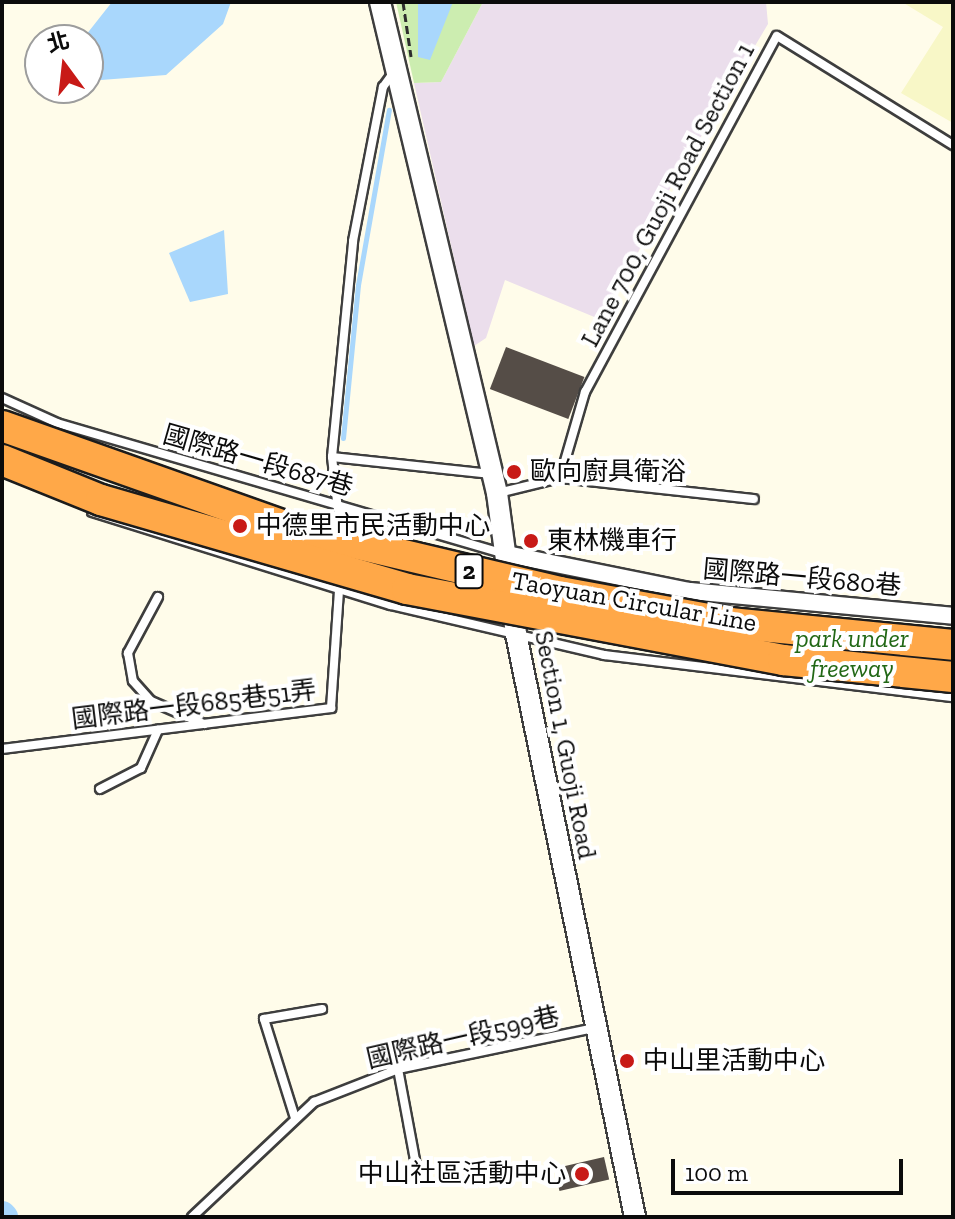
<!DOCTYPE html>
<meta charset="utf-8">
<style>
body{margin:0}
#map{position:relative;width:955px;height:1219px;overflow:hidden;background:#fffcea;font-family:"Zilla Slab","Noto Sans TC",serif}
div>[style]{position:absolute}
.industrial>*{inset:0;background:#ebdeec}
.farmland>*{inset:0;background:#f8f7c7}
.green>*{inset:0;background:#ccedb0}
.water>*{inset:0;background:#a9d7fc}
.stream>*{height:5px;margin:-2.5px;padding:0 2.5px;transform-origin:2.5px;border-radius:2.5px;background:#a9d7fc}
.river>*{height:28px;margin:-14px;padding:0 14px;transform-origin:14px;border-radius:14px;background:#a9d7fc}
.building>*{inset:0;background:#554d47;transform-origin:0 0}
.path>*{height:3px;margin-top:-1.5px;transform-origin:0;background:repeating-linear-gradient(90deg,#2d2d2d 0 8px,transparent 0 12px)}
.roads{filter:drop-shadow(2px 0 #3e3e3e) drop-shadow(-2px 0 #3e3e3e) drop-shadow(0 2px #3e3e3e) drop-shadow(0 -2px #3e3e3e)}
.service>*{height:8px;margin:-4px;padding:0 4px;transform-origin:4px;border-radius:4px;background:#fff}
.minor>*{height:16px;margin:-8px;padding:0 8px;transform-origin:8px;border-radius:8px;background:#fff}
.tertiary>*{height:20px;margin:-10px;padding:0 10px;transform-origin:10px;border-radius:10px;background:#fff}
.bridges{filter:drop-shadow(2px 0 #1c1c1c) drop-shadow(-2px 0 #1c1c1c) drop-shadow(0 2px #1c1c1c) drop-shadow(0 -2px #1c1c1c)}
.motorway-bridge>*{height:30px;margin:-15px;padding:0 15px;transform-origin:15px;border-radius:15px;background:#ffa848}
.dots>*{width:22px;height:22px;translate:-50% -50%;box-sizing:border-box;border:4px solid #fff;border-radius:50%}
span{translate:-50% -50%;white-space:nowrap;text-align:center;line-height:1.15;-webkit-text-stroke:8px #fff;paint-order:stroke}
.shield-label span{padding:2px 6px;background:#fff;border:2px solid;border-radius:6px;-webkit-text-stroke-width:0}
.shield-label{font-size:24px;color:#0b0b0b;font-weight:700}
.street-label{font-size:26px;color:#0b0b0b}
.poi-label{font-size:26px;color:#0b0b0b}
.left{translate:0 -50%;text-align:left}
.right{translate:-100% -50%;text-align:right}
.park-label{font-size:26px;color:#226816;font-style:italic}
.frame{position:absolute;inset:0;border:4px solid #0b0b0b;pointer-events:none}
.north{position:absolute;left:24px;top:24px;width:80px;height:80px;box-sizing:border-box;background:#fff;border:2px solid #9d9d9d;border-radius:50%;rotate:345deg;font-size:22px;font-weight:700;line-height:32px;text-align:center;color:#0b0b0b}
.north::after{content:'';display:block;margin:auto;width:28px;height:36px;background:#c81a17;clip-path:polygon(50% 0,100% 100%,50% 72%,0 100%)}
.scale{position:absolute;left:671px;top:1159px;width:232px;height:36px;box-sizing:border-box;border:4px solid #0b0b0b;border-top:0;padding-left:10px;font-size:24px;line-height:28px;white-space:nowrap;color:#0b0b0b;-webkit-text-stroke:6px #fff;paint-order:stroke}
</style>
<div id="map">
<div class="industrial">
<div style="clip-path:polygon(483px 2px,766px 2px,768px 24px,668px 192px,604px 321px,505px 280px,486px 338px,474px 346px,414px 83px,441px 82px)"></div>
</div>
<div class="farmland">
<div style="clip-path:polygon(902px 2px,953px 2px,953px 123px,901px 93px,943px 27px)"></div>
</div>
<div class="green">
<div style="clip-path:polygon(396px 2px,483px 2px,441px 82px,414px 83px)"></div>
</div>
<div class="water">
<div style="clip-path:polygon(112px 2px,231px 2px,223px 24px,166px 75px,88px 81px,88px 40px,82px 40px)"></div>
<div style="clip-path:polygon(418px 2px,453px 2px,430px 60px,418px 57px)"></div>
<div style="clip-path:polygon(224px 230px,228px 294px,190px 302px,169px 253px)"></div>
</div>
<div class="stream">
<div style="left:343px;top:438px;width:154px;rotate:-84.4deg"></div>
<div style="left:358px;top:285px;width:178px;rotate:-80deg"></div>
</div>
<div class="river">
<div style="left:2px;top:1215px;width:3px;rotate:45deg"></div>
</div>
<div class="building">
<div style="left:506px;top:347px;width:84px;height:45px;rotate:21deg"></div>
<div style="left:604px;top:1157px;width:23px;height:51px;rotate:77deg"></div>
</div>
<div class="path">
<div style="left:403px;top:2px;width:55px;rotate:81.6deg"></div>
</div>
<div class="roads">
<div class="service">
<div style="left:2px;top:398px;width:60px;rotate:24.4deg"></div>
<div style="left:57px;top:423px;width:464px;rotate:16.3deg"></div>
<div style="left:332px;top:457px;width:160px;rotate:6.1deg"></div>
<div style="left:560px;top:478px;width:90px;rotate:-73.8deg"></div>
<div style="left:585px;top:392px;width:404px;rotate:-61.7deg"></div>
<div style="left:777px;top:36px;width:207px;rotate:31.8deg"></div>
<div style="left:498px;top:493px;width:64px;rotate:-13.6deg"></div>
<div style="left:560px;top:478px;width:195px;rotate:6.2deg"></div>
<div style="left:92px;top:512px;width:313px;rotate:17.3deg"></div>
<div style="left:391px;top:605px;width:219px;rotate:13.2deg"></div>
<div style="left:604px;top:655px;width:352px;rotate:6.9deg"></div>
<div style="left:341px;top:536px;width:80px;rotate:-96.5deg"></div>
<div style="left:332px;top:457px;width:217px;rotate:-84.4deg"></div>
<div style="left:353px;top:241px;width:157px;rotate:-79deg"></div>
<div style="left:383px;top:87px;width:17px;rotate:-54deg"></div>
<div style="left:158px;top:597px;width:64px;rotate:118.2deg"></div>
<div style="left:128px;top:653px;width:28px;rotate:80deg"></div>
<div style="left:133px;top:681px;width:27px;rotate:48deg"></div>
<div style="left:151px;top:701px;width:58px;rotate:23.5deg"></div>
<div style="left:2px;top:749px;width:332px;rotate:-7.1deg"></div>
<div style="left:331px;top:708px;width:131px;rotate:-86.1deg"></div>
<div style="left:100px;top:789px;width:46px;rotate:-27.1deg"></div>
<div style="left:141px;top:768px;width:42px;rotate:-65.9deg"></div>
<div style="left:398px;top:1069px;width:98px;rotate:79.4deg"></div>
<div style="left:295px;top:1118px;width:104px;rotate:-107.4deg"></div>
<div style="left:264px;top:1019px;width:59px;rotate:-9.8deg"></div>
<div style="left:192px;top:1217px;width:168px;rotate:-43.3deg"></div>
<div style="left:314px;top:1102px;width:90px;rotate:-21.4deg"></div>
<div style="left:398px;top:1069px;width:201px;rotate:-11.8deg"></div>
</div>
<div class="minor">
<div style="left:506px;top:554px;width:188px;rotate:11.4deg"></div>
<div style="left:690px;top:591px;width:264px;rotate:5.4deg"></div>
</div>
<div class="tertiary">
<div style="left:380px;top:2px;width:505px;rotate:76.6deg"></div>
<div style="left:497px;top:493px;width:142px;rotate:82.3deg"></div>
<div style="left:516px;top:634px;width:595px;rotate:78.46deg"></div>
</div>
</div>
<div class="bridges">
<div class="motorway-bridge">
<div style="left:2px;top:426px;width:306px;rotate:19.5deg"></div>
<div style="left:290px;top:528px;width:277px;rotate:13.3deg"></div>
<div style="left:560px;top:592px;width:173px;rotate:10.3deg"></div>
<div style="left:730px;top:623px;width:224px;rotate:5.6deg"></div>
<div style="left:2px;top:460px;width:107px;rotate:22deg"></div>
<div style="left:101px;top:500px;width:319px;rotate:16.2deg"></div>
<div style="left:407px;top:589px;width:383px;rotate:10.7deg"></div>
<div style="left:783px;top:660px;width:171px;rotate:5.7deg"></div>
</div>
</div>
<div class="dots">
<div style="left:514px;top:472px;background:#c81a17"></div>
<div style="left:240px;top:526px;background:#c81a17"></div>
<div style="left:531px;top:541px;background:#c81a17"></div>
<div style="left:627px;top:1061px;background:#c81a17"></div>
<div style="left:582px;top:1174px;background:#c81a17"></div>
</div>
<div class="shield-label">
<span style="left:469px;top:571px">2</span>
</div>
<div class="street-label">
<span style="left:668px;top:195px;rotate:-62deg">Lane 700, Guoji Road Section 1</span>
<span style="left:258px;top:461px;rotate:16deg">國際路一段687巷</span>
<span style="left:802px;top:578px;rotate:5deg">國際路一段680巷</span>
<span style="left:634px;top:602px;rotate:10deg">Taoyuan Circular Line</span>
<span style="left:194px;top:705px;rotate:-7deg">國際路一段685巷51弄</span>
<span style="left:565px;top:745px;rotate:79deg">Section 1, Guoji Road</span>
<span style="left:463px;top:1038px;rotate:-13deg">國際路一段599巷</span>
</div>
<div class="poi-label">
<span class="left" style="left:530px;top:472px">歐向廚具衛浴</span>
<span class="left" style="left:256px;top:526px">中德里市民活動中心</span>
<span class="left" style="left:547px;top:541px">東林機車行</span>
<span class="left" style="left:643px;top:1061px">中山里活動中心</span>
<span class="right" style="left:566px;top:1174px">中山社區活動中心</span>
</div>
<div class="park-label">
<span style="left:852px;top:654px">park under<br>freeway</span>
</div>
<div class="frame"></div>
<div class="north">北</div>
<div class="scale">100 m</div>
</div>
